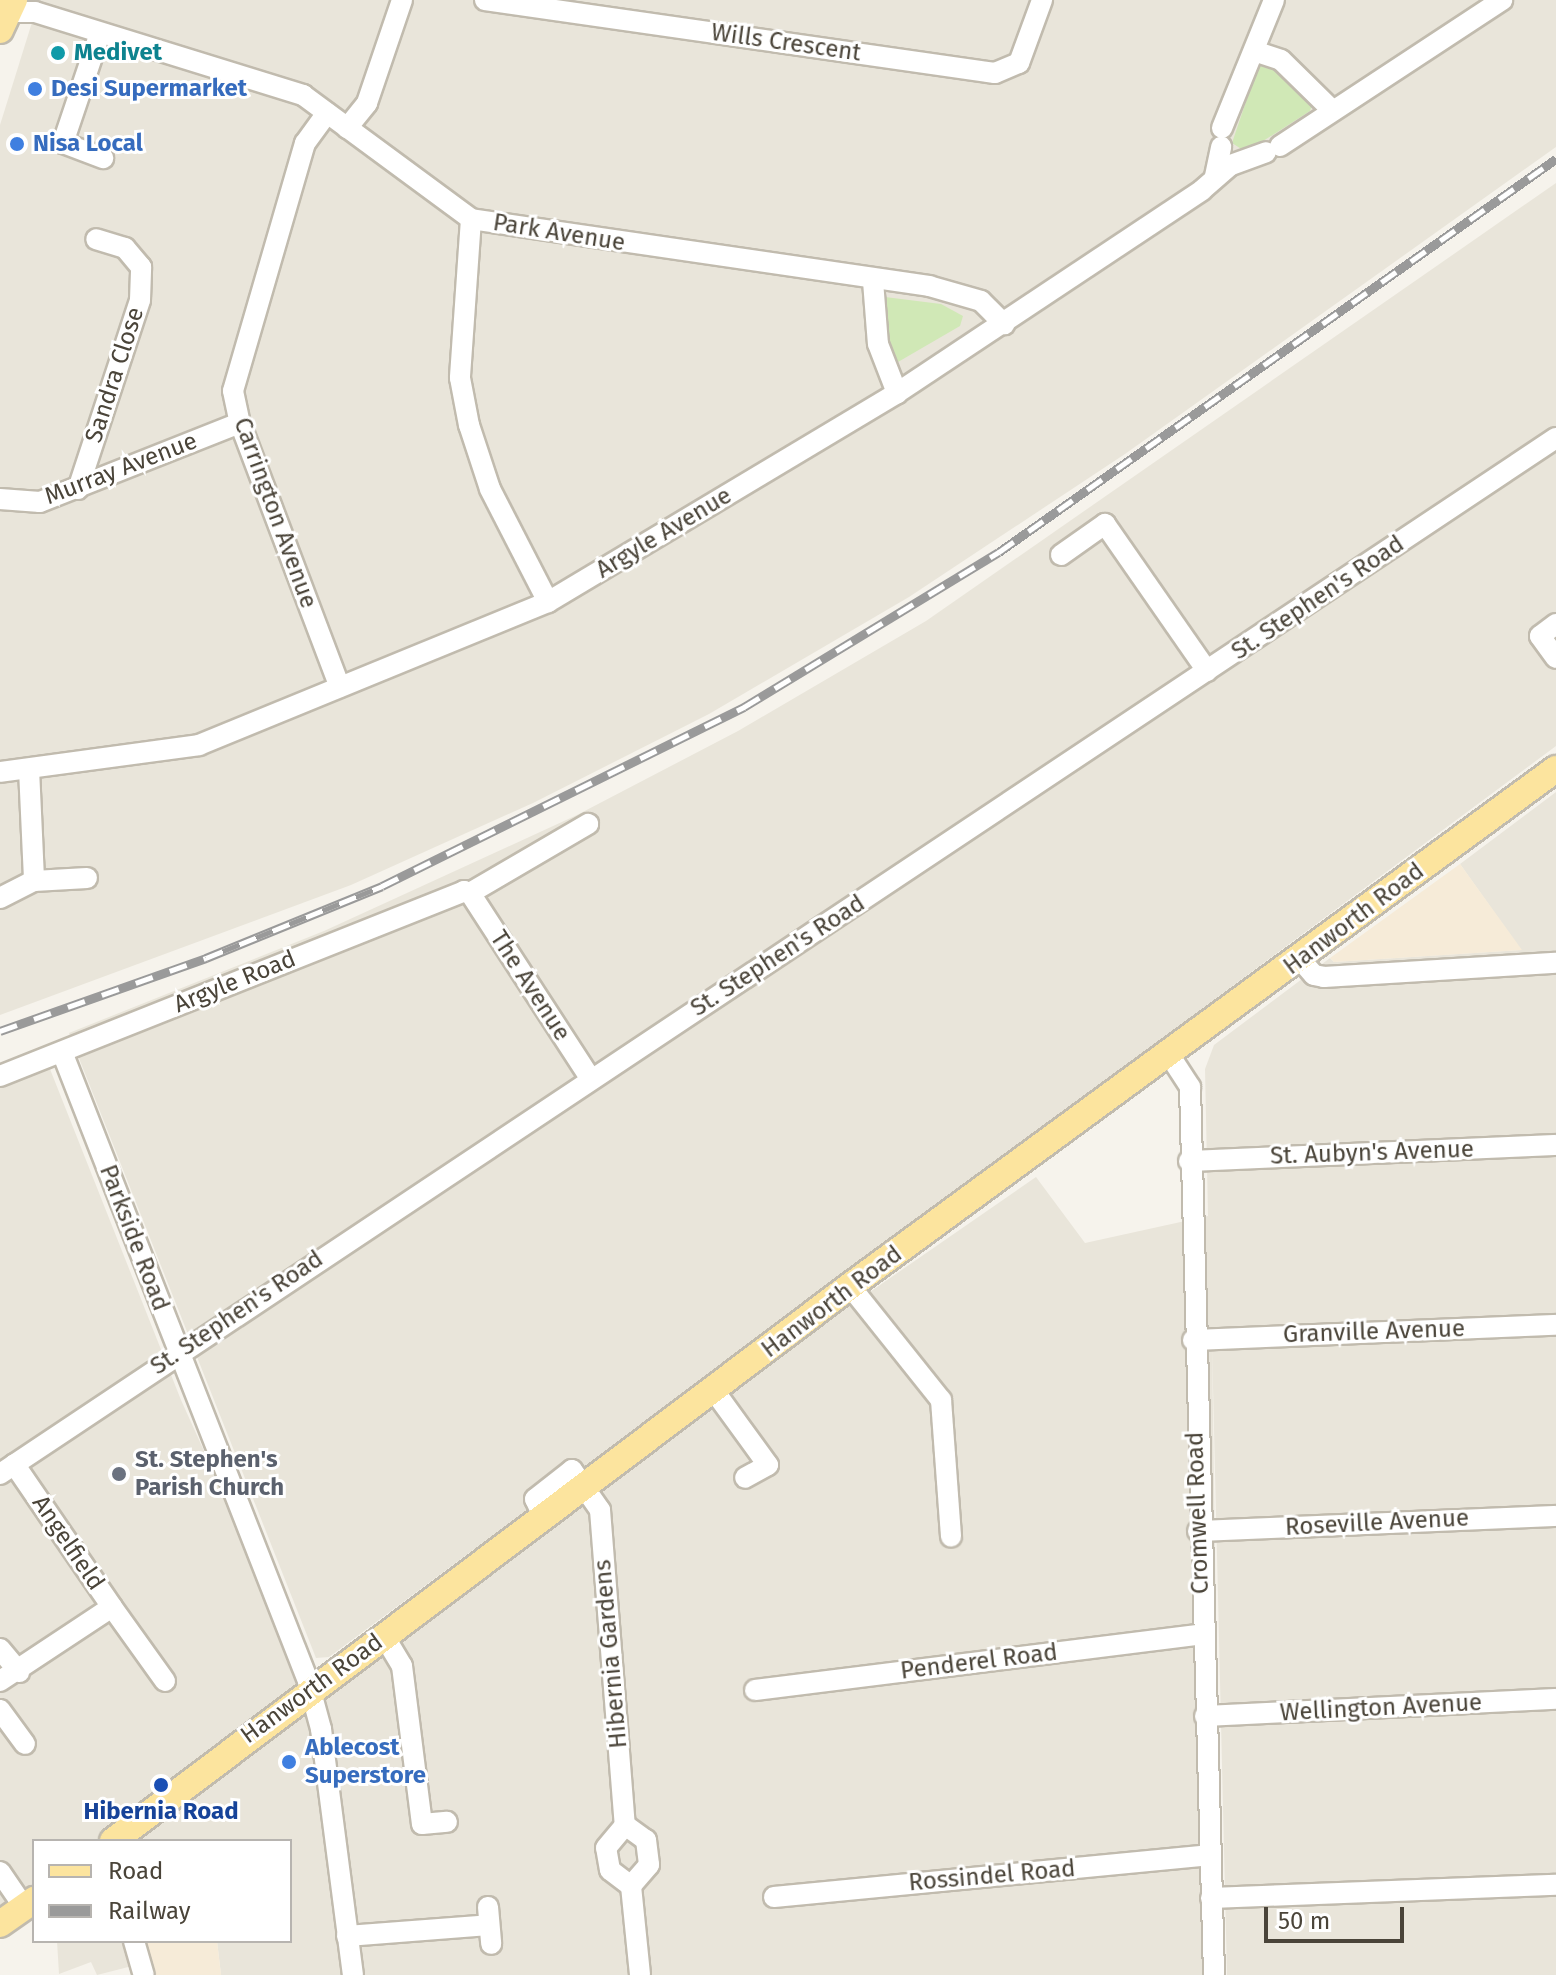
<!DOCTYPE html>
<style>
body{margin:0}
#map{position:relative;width:1556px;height:1975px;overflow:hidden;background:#f6f3ec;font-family:"Fira Sans",sans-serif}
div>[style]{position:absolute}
.residential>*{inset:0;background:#e9e5da}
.commercial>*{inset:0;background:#f6ebd8}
.green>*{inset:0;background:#d0e8b6}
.roads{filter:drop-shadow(2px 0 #c1bbae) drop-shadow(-2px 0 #c1bbae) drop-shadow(0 2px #c1bbae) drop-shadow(0 -2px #c1bbae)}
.minor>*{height:20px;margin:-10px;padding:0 10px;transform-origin:10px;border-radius:10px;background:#fff}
.major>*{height:26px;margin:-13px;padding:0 13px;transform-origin:13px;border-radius:13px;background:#fce49e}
.rail>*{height:9px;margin-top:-4.5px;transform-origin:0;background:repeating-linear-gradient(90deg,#fff 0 18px,#9a9a9a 0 36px);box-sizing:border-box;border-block:2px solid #9a9a9a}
.dots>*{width:22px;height:22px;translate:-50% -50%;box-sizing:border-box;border:4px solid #fff;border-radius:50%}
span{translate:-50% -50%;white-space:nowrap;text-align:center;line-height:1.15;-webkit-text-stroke:6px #fff;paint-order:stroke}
.street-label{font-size:24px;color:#4a4439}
.culture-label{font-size:24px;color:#0d838f;font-weight:700}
.left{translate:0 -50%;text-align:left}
.shop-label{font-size:24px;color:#366cbe;font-weight:700}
.worship-label{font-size:24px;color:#5b616d;font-weight:700}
.transit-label{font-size:24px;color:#164399;font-weight:700}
.legend{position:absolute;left:32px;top:1839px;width:260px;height:104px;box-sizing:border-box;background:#fff;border:2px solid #b7b4b0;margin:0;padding:10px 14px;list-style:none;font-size:24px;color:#4a4439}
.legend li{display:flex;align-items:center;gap:16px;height:40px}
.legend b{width:40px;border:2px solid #b7b4b0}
.scale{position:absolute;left:1264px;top:1907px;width:140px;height:36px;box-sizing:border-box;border:4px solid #4a4439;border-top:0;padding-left:10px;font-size:24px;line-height:28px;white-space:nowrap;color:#4a4439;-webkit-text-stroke:6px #fff;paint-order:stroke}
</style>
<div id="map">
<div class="residential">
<div style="clip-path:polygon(39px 0,1556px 0,1556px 147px,1125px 454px,909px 597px,709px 714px,533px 803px,351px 885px,0 1015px,0 125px)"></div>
<div style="clip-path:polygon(1556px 183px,1556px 746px,329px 1657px,316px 1658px,69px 1033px,324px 931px,577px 815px,738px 731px,926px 621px)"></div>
<div style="clip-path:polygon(1556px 792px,1556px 1975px,1227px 1975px,1212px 1345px,1221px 1975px,221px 1975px,217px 1941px,290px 1941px,290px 1841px,145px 1841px,134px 1823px,115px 1841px,34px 1841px,34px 1900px,0 1924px,0 1082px,48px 1064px,181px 1400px,308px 1681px,1036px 1177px,1085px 1243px,1208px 1216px,1205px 1069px,1214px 1045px,1330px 958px,1334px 962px,1521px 950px,1460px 864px)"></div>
<div style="clip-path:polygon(57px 1941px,137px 1941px,144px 1963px,97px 1975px,91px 1962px,59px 1974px)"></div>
</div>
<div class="commercial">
<div style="clip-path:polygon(1460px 864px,1522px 950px,1334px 962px,1330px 958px)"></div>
<div style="clip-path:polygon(137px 1941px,217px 1941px,221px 1975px,146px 1975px)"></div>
</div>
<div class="green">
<div style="clip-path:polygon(1269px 63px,1313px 102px,1310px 111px,1246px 152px,1232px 143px,1258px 66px)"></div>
<div style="clip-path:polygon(885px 297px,941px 304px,963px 316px,960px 326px,898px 362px,886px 337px)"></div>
</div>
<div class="roads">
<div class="minor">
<div style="left:485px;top:0;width:515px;rotate:8.15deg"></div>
<div style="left:995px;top:73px;width:26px;rotate:-23deg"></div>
<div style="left:1019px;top:63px;width:67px;rotate:-69.9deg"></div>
<div style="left:0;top:12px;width:35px"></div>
<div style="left:35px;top:12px;width:281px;rotate:17.2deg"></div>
<div style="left:303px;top:95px;width:209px;rotate:36.4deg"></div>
<div style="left:471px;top:219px;width:463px;rotate:8.3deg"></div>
<div style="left:929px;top:286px;width:54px;rotate:16.1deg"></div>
<div style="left:981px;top:301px;width:33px;rotate:45deg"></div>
<div style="left:100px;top:33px;width:116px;rotate:108.6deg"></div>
<div style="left:63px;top:143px;width:43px;rotate:20.6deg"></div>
<div style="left:1254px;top:51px;width:28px;rotate:18deg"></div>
<div style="left:1281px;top:60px;width:69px;rotate:44.4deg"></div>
<div style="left:327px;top:113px;width:37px;rotate:126deg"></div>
<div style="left:305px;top:143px;width:258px;rotate:106.2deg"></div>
<div style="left:233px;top:391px;width:33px;rotate:78deg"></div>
<div style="left:240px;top:423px;width:282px;rotate:69.3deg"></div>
<div style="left:347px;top:128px;width:32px;rotate:-51deg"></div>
<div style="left:367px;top:103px;width:109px;rotate:-71.2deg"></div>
<div style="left:1222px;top:128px;width:138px;rotate:-67.9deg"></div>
<div style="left:1280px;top:146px;width:266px;rotate:-33.3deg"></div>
<div style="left:1215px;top:176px;width:30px;rotate:-78deg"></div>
<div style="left:471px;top:219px;width:159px;rotate:94deg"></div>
<div style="left:460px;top:378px;width:48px;rotate:79.2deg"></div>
<div style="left:469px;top:425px;width:67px;rotate:71.8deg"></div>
<div style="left:490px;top:489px;width:127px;rotate:62.8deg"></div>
<div style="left:873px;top:281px;width:63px;rotate:85.5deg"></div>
<div style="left:878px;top:344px;width:53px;rotate:68.8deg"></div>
<div style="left:78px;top:489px;width:199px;rotate:-71.8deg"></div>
<div style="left:140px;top:300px;width:33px;rotate:-88deg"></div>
<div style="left:141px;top:267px;width:25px;rotate:-130deg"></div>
<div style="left:125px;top:248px;width:30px;rotate:-163deg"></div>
<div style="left:0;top:499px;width:40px;rotate:4.3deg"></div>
<div style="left:40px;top:502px;width:215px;rotate:-21.6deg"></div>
<div style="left:1061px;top:555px;width:54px;rotate:-35.2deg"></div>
<div style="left:1105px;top:524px;width:179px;rotate:55.2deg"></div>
<div style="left:1556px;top:624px;width:20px;rotate:143deg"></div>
<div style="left:1540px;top:636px;width:27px;rotate:54deg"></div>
<div style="left:29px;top:769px;width:112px;rotate:87.4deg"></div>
<div style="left:34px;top:881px;width:53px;rotate:-3.2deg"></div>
<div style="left:0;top:772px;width:201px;rotate:-7.7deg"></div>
<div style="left:199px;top:745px;width:377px;rotate:-22.3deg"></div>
<div style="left:548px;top:602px;width:407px;rotate:-30.9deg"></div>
<div style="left:897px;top:393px;width:366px;rotate:-33.6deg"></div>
<div style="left:1202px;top:190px;width:38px;rotate:-41deg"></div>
<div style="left:1231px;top:165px;width:37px;rotate:-20deg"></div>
<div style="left:470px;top:893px;width:222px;rotate:57deg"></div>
<div style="left:470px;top:893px;width:137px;rotate:-30.3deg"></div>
<div style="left:0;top:898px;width:38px;rotate:-27deg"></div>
<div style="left:1300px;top:959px;width:21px;rotate:49deg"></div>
<div style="left:1314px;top:975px;width:10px;rotate:11deg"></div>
<div style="left:1324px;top:977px;width:232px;rotate:-3.5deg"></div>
<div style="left:62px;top:1052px;width:675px;rotate:68.64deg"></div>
<div style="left:308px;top:1681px;width:50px;rotate:74.8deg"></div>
<div style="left:321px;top:1729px;width:248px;rotate:82.6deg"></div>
<div style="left:1170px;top:1056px;width:37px;rotate:57deg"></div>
<div style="left:1190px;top:1087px;width:888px;rotate:88.45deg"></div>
<div style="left:0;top:1076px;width:500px;rotate:-21.7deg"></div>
<div style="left:464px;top:891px;width:6px;rotate:18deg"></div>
<div style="left:1189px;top:1161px;width:367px;rotate:-2.5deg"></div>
<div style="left:850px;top:1286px;width:146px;rotate:51.4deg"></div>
<div style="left:941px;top:1400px;width:137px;rotate:85.8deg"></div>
<div style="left:1193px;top:1340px;width:363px;rotate:-2.4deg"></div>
<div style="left:715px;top:1392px;width:90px;rotate:54deg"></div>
<div style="left:768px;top:1465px;width:26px;rotate:151deg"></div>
<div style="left:0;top:1474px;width:1869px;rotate:-33.66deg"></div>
<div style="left:544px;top:1518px;width:21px;rotate:-115deg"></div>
<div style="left:535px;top:1499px;width:47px;rotate:-38.1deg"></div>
<div style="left:572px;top:1470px;width:49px;rotate:55deg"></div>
<div style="left:600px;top:1510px;width:316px;rotate:85.5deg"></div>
<div style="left:1198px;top:1531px;width:358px;rotate:-2.4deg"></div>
<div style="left:112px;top:1607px;width:91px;rotate:54.4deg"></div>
<div style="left:384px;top:1636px;width:35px;rotate:59deg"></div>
<div style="left:402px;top:1666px;width:159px;rotate:82.8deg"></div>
<div style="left:422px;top:1824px;width:25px;rotate:-5deg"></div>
<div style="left:0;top:1649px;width:30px;rotate:50deg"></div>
<div style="left:0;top:1681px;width:134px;rotate:-33.5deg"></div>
<div style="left:112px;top:1607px;width:173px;rotate:-124.4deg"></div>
<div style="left:755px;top:1690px;width:450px;rotate:-7.1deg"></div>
<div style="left:0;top:1710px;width:42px;rotate:53.7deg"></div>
<div style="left:1205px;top:1716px;width:351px;rotate:-2.8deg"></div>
<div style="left:625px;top:1825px;width:26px;rotate:36deg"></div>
<div style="left:646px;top:1840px;width:25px;rotate:83deg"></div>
<div style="left:649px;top:1865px;width:28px;rotate:131deg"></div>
<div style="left:631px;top:1886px;width:26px;rotate:-143deg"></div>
<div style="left:610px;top:1870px;width:22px;rotate:-100deg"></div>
<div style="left:606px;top:1848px;width:30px;rotate:-50deg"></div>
<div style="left:0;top:1872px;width:42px;rotate:55.6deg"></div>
<div style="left:631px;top:1886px;width:89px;rotate:84.2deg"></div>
<div style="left:774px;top:1897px;width:439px;rotate:-5.5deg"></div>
<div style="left:1211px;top:1898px;width:345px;rotate:-2.2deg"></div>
<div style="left:488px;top:1907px;width:37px;rotate:85deg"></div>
<div style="left:347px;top:1936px;width:142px;rotate:-4.4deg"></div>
<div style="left:134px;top:1941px;width:35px;rotate:74deg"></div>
</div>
<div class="major">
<div style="left:0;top:30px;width:33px;rotate:-65deg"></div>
<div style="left:113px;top:1841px;width:923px;rotate:-36.98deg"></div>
<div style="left:850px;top:1286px;width:875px;rotate:-36.22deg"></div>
<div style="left:0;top:1924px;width:42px;rotate:-35.2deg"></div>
</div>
</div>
<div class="rail">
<div style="left:0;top:1031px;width:219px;rotate:-19.5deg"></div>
<div style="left:206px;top:958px;width:190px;rotate:-22.2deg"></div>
<div style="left:382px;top:886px;width:404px;rotate:-26.3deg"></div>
<div style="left:744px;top:707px;width:298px;rotate:-31.3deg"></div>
<div style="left:999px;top:552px;width:682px;rotate:-35.21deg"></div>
</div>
<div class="dots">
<div style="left:58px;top:53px;background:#0f9aa8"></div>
<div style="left:35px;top:89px;background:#3f7fe0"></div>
<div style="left:17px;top:144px;background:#3f7fe0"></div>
<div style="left:119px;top:1474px;background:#6b7280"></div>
<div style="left:289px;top:1762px;background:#3f7fe0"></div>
<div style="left:161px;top:1785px;background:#1a4fb4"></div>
</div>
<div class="street-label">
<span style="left:786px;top:43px;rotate:8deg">Wills Crescent</span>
<span style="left:559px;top:233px;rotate:9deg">Park Avenue</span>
<span style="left:115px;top:375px;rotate:-72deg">Sandra Close</span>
<span style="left:121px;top:469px;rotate:-21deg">Murray Avenue</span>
<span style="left:275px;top:513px;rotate:70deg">Carrington Avenue</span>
<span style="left:664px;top:533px;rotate:-31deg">Argyle Avenue</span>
<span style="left:1318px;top:598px;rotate:-34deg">St. Stephen's Road</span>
<span style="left:1354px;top:919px;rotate:-37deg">Hanworth Road</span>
<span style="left:778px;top:956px;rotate:-33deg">St. Stephen's Road</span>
<span style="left:235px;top:982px;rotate:-22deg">Argyle Road</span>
<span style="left:530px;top:986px;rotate:57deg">The Avenue</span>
<span style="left:1372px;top:1153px;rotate:-2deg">St. Aubyn's Avenue</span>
<span style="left:134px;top:1238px;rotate:69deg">Parkside Road</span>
<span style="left:832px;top:1302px;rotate:-37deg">Hanworth Road</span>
<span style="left:237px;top:1313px;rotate:-34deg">St. Stephen's Road</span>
<span style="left:1374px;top:1332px;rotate:-2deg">Granville Avenue</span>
<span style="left:1198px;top:1513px;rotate:-92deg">Cromwell Road</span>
<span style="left:1377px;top:1523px;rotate:-3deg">Roseville Avenue</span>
<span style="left:68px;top:1543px;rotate:56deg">Angelfield</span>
<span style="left:611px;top:1654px;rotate:-95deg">Hibernia Gardens</span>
<span style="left:979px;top:1662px;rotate:-7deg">Penderel Road</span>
<span style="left:312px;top:1689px;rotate:-36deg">Hanworth Road</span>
<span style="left:1381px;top:1708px;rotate:-3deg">Wellington Avenue</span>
<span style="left:992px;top:1876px;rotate:-5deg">Rossindel Road</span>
</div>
<div class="culture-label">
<span class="left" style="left:74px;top:53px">Medivet</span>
</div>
<div class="shop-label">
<span class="left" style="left:51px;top:89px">Desi Supermarket</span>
<span class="left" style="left:33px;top:144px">Nisa Local</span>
<span class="left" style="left:305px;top:1762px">Ablecost<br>Superstore</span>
</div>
<div class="worship-label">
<span class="left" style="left:135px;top:1474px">St. Stephen's<br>Parish Church</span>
</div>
<div class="transit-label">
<span style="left:161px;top:1812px">Hibernia Road</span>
</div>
<ul class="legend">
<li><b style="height:10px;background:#fce49e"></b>Road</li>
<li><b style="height:10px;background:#9a9a9a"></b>Railway</li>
</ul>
<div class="scale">50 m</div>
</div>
